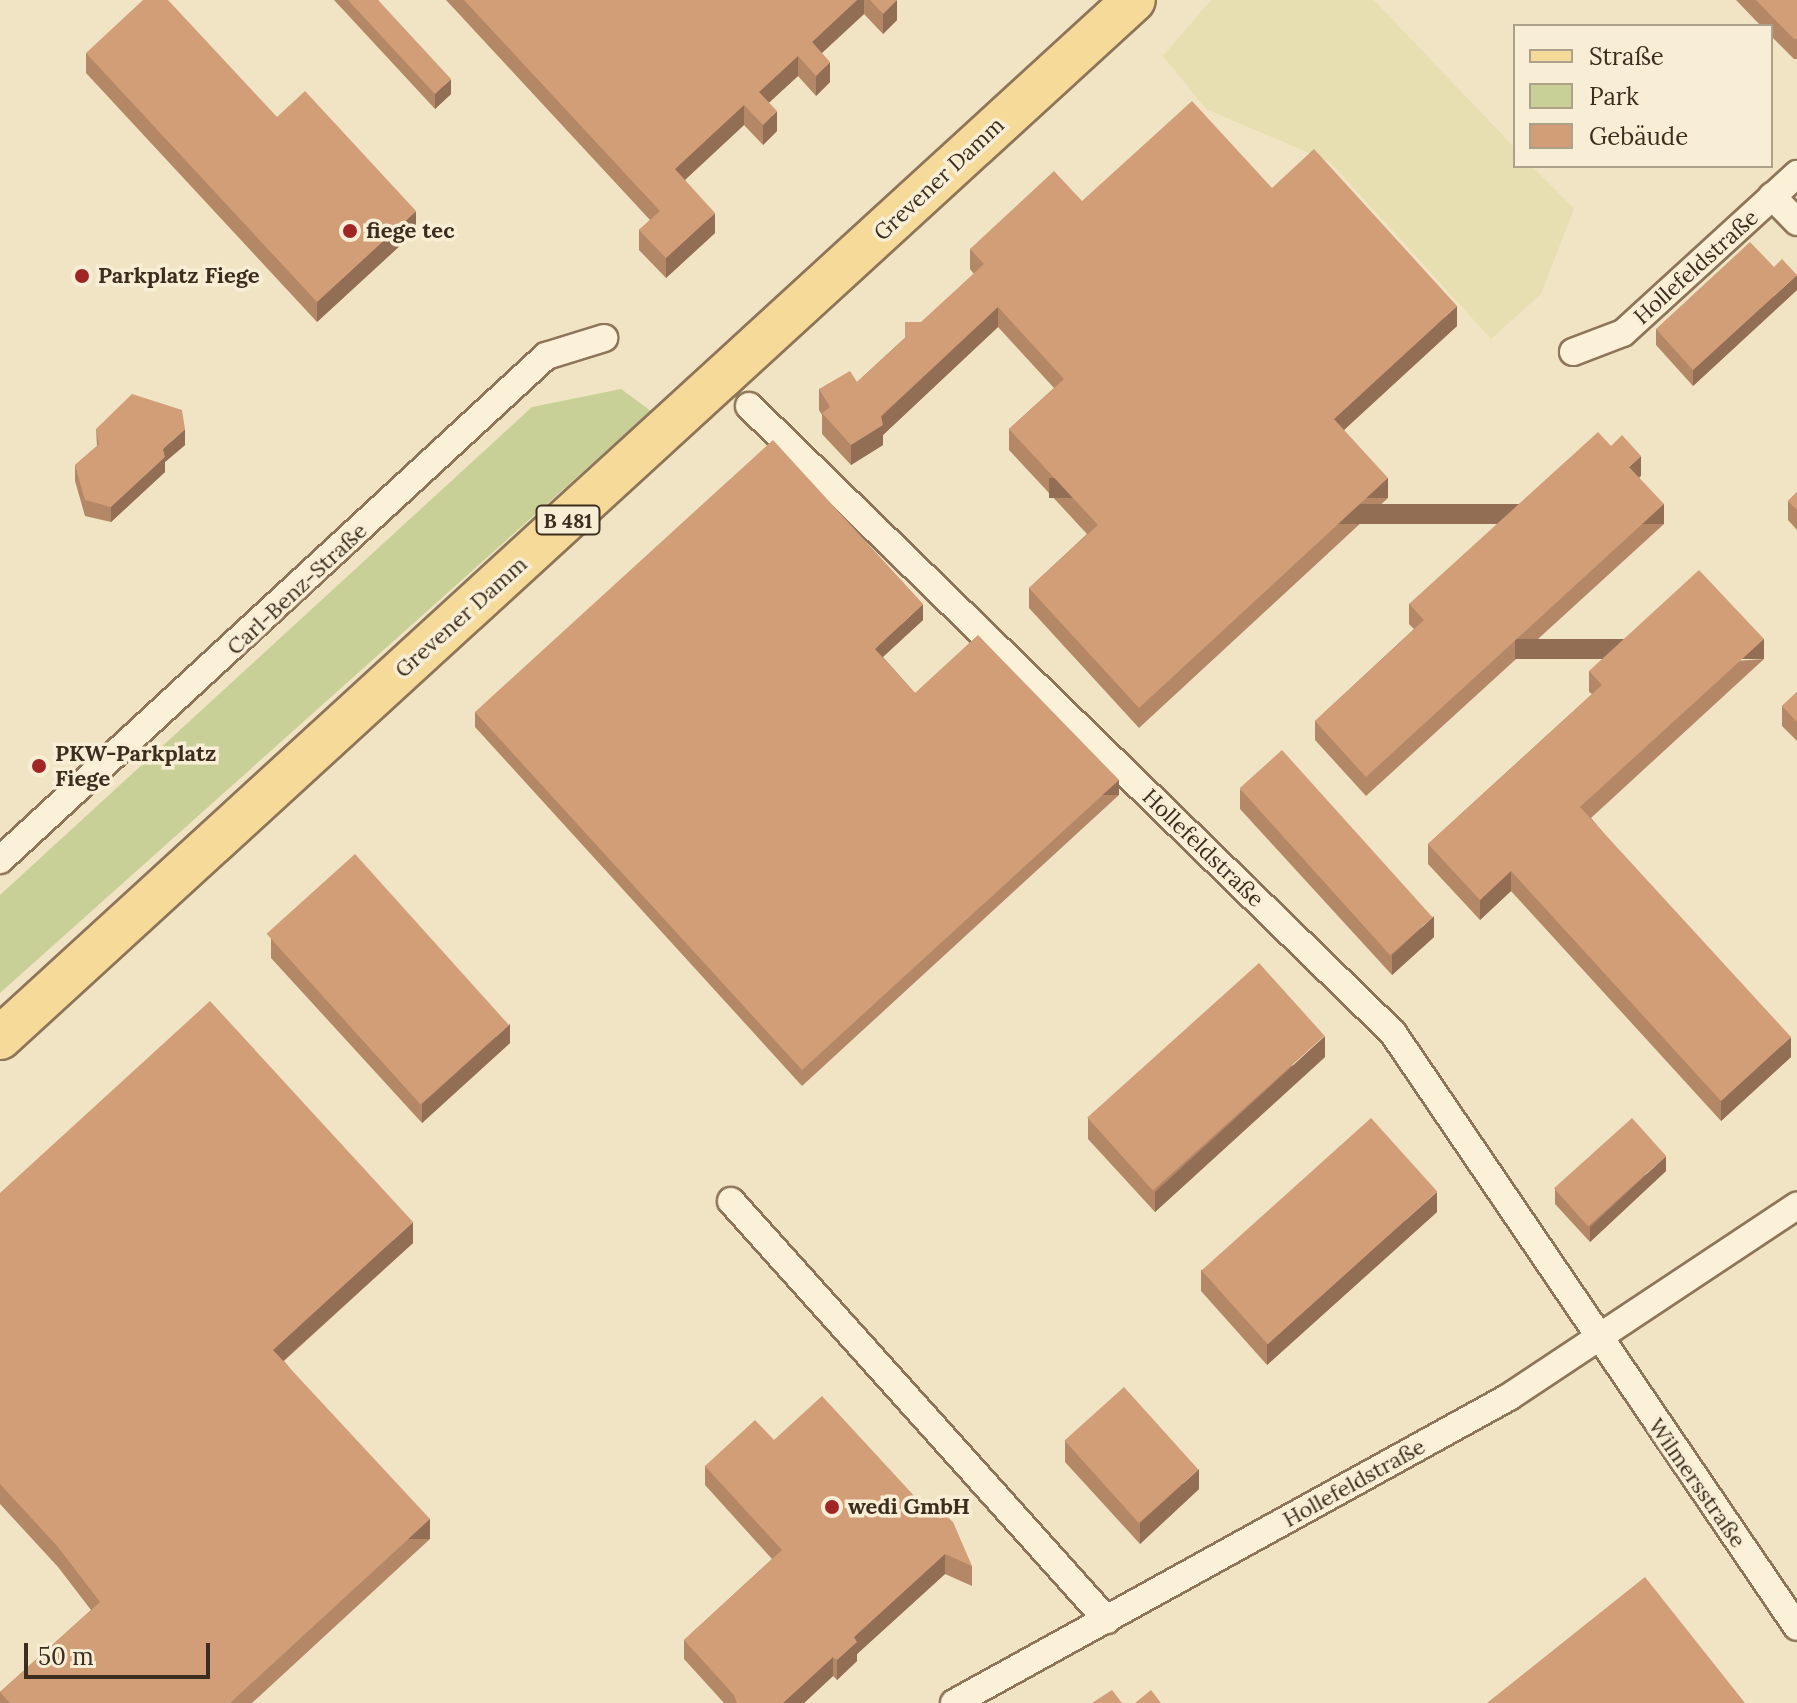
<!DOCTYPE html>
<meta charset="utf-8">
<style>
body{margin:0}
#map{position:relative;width:1797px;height:1703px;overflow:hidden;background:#f1e4c4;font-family:Lora,serif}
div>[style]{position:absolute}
.farmland>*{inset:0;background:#e7dfb1}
.green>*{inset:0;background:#c9d097}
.roads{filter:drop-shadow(2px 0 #8d7559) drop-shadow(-2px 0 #8d7559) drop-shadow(0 2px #8d7559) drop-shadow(0 -2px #8d7559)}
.street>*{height:26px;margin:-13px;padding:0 13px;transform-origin:13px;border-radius:13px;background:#fbf1d8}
.primary>*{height:42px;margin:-21px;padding:0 21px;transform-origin:21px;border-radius:21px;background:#f6da9a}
.wall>*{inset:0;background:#b48867}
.shaded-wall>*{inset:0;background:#926f54;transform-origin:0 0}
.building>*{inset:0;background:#d19e78;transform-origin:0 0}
.dots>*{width:22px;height:22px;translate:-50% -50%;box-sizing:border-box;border:4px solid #f8eed5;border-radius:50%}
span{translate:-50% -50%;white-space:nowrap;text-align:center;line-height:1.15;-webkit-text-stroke:7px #f8eed5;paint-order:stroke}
.shield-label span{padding:2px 6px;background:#f8eed5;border:2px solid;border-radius:6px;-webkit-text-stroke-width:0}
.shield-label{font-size:20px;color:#3c2d1e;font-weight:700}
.street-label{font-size:22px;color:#3c2d1e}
.poi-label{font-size:22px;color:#3c2d1e;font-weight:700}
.left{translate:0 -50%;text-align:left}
.legend{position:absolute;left:1513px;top:24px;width:260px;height:144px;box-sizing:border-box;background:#f8eed5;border:2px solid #ada18c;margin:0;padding:10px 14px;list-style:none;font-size:24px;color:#3c2d1e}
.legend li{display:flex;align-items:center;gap:16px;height:40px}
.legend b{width:40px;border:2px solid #ada18c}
.scale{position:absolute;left:24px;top:1643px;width:186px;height:36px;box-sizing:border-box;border:4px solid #3c2d1e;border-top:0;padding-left:10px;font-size:24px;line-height:28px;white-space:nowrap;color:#3c2d1e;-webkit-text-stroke:6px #f8eed5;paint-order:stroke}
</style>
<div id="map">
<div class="farmland">
<div style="clip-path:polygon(1211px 0,1374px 0,1515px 148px,1515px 166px,1532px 166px,1574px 209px,1541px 294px,1491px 339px,1330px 162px,1206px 109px,1163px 56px)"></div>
</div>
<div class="green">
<div style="clip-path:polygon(621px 389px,651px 411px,0 993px,0 895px,532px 407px)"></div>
</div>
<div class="roads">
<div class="street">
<div style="left:1772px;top:196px;width:36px;rotate:46deg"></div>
<div style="left:1573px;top:352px;width:53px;rotate:-20.8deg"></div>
<div style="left:1623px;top:333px;width:236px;rotate:-42.4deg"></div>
<div style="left:749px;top:406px;width:899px;rotate:44.23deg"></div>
<div style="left:1393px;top:1033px;width:718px;rotate:55.78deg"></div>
<div style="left:0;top:860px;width:743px;rotate:-42.71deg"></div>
<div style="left:546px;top:356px;width:61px;rotate:-17.2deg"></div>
<div style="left:731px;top:1201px;width:563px;rotate:48.1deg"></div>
<div style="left:954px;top:1703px;width:634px;rotate:-28.87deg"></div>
<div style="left:1509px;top:1397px;width:346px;rotate:-33.6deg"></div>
</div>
<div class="primary">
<div style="left:0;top:1038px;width:1537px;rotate:-42.47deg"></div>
</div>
</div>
<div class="wall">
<div style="clip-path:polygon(334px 0,378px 0,451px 94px,435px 109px)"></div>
<div style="clip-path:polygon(446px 0,897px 0,897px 20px,883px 34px,864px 14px,822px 53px,830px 82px,816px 96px,798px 76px,768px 103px,777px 131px,763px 145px,744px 125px,685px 180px,715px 233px,666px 278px,639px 250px,639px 230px,650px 220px)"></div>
<div style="clip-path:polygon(1736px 0,1797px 0,1797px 59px,1794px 59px,1771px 36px,1771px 26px,1761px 26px)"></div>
<div style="clip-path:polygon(86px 53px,416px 231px,317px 322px,86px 73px)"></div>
<div style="clip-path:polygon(1272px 188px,1457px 326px,1344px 430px,1388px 498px,1139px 728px,1029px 608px,1029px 588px,1087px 534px,1009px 450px,1009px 429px,1054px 388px,998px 327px,883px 435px,883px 445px,851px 465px,822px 434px,822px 415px,819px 410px,819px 389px,857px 382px,974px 274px,970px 269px,970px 249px,1082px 201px)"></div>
<div style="clip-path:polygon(1797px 290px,1693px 386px,1656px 345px,1656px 329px)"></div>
<div style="clip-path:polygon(96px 429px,185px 445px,165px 462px,165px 472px,111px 522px,85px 516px,75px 481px,75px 465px,97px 446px)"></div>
<div style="clip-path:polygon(1641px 476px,1639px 477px,1664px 524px,1366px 796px,1315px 740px,1315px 721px,1414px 629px,1409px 624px,1409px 604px)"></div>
<div style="clip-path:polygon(1797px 492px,1797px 530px,1788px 520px,1788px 501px)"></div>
<div style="clip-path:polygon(923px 620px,883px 657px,915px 693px,1119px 795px,802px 1086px,475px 727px,475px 712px)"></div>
<div style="clip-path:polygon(1764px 659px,1591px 818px,1791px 1057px,1721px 1121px,1511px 891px,1480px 920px,1428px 864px,1428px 844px,1592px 694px,1589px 692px,1589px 671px)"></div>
<div style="clip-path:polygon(1797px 692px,1797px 741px,1782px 726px,1782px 706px)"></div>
<div style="clip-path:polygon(1240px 789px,1434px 937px,1392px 975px,1240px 809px)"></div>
<div style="clip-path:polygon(271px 938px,510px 1043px,422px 1123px,271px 958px)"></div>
<div style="clip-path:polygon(1325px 1057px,1155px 1212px,1088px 1139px,1088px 1118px)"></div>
<div style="clip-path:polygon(1666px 1171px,1590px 1242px,1555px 1204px,1555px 1189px)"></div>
<div style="clip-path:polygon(0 1193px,413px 1243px,284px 1361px,430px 1539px,252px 1703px,0 1703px,0 1692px,91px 1610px,58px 1567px,0 1504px)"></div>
<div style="clip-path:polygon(1437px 1212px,1267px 1365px,1201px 1291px,1201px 1270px)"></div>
<div style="clip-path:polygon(774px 1440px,972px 1566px,972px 1586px,945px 1574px,857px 1654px,857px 1661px,837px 1680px,833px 1676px,804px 1703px,724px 1703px,684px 1659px,684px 1640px,772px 1559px,705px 1485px,705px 1466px)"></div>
<div style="clip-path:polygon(1065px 1441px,1199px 1489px,1140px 1544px,1065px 1462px)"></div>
</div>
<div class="shaded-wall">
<div style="clip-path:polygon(857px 0,864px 0,864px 14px,812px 62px,812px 42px)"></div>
<div style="clip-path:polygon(897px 0,897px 20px,883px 34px,883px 14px)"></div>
<div style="clip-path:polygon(798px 56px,798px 76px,759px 112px,759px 92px)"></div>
<div style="clip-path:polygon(830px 62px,830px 82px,816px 96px,816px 76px)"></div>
<div style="clip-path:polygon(451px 79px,451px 94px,435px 109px,435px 94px)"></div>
<div style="clip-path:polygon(744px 105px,744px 125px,675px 189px,675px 169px)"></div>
<div style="clip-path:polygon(777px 111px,777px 131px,763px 145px,763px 125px)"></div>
<div style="clip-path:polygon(416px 211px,416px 231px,317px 322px,317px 302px)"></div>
<div style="clip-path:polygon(715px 213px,715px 233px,666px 278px,666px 258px)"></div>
<div style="clip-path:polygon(1797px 275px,1797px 290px,1693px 386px,1693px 370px)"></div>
<div style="clip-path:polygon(1457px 306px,1457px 326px,1334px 439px,1334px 419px)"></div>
<div style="clip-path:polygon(998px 307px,998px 327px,883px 435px,883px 445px,851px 465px,851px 445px)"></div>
<div style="clip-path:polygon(185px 429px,185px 445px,165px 462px,165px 472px,111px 522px,111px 507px,163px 449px)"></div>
<div style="clip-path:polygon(1641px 456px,1641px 476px,1629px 486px,1629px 467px)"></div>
<div style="left:1388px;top:478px;width:20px;height:339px;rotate:90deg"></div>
<div style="left:1664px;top:504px;width:20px;height:404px;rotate:90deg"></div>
<div style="clip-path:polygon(923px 604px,923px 620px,875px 664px,875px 649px)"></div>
<div style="left:1764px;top:639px;width:20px;height:249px;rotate:90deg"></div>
<div style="left:1119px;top:780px;width:15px;height:430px;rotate:90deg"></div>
<div style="clip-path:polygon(1511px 871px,1511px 891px,1480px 920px,1480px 900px)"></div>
<div style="clip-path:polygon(1434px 916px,1434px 937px,1392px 975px,1392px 955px)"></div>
<div style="clip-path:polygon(510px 1024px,510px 1043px,422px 1123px,422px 1104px)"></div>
<div style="clip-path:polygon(1325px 1036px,1325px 1057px,1155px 1212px,1155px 1192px)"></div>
<div style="clip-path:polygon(1791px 1037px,1791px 1057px,1721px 1121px,1721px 1101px)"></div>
<div style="clip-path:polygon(1666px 1156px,1666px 1171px,1590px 1242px,1590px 1227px)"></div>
<div style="clip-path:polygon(1437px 1192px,1437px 1212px,1267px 1365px,1267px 1344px)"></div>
<div style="clip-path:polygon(413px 1222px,413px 1243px,273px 1370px,273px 1350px)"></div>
<div style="clip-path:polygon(1199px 1469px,1199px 1489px,1140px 1544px,1140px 1523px)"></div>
<div style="left:430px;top:1519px;width:20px;height:272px;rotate:90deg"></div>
<div style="clip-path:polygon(945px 1554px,945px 1574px,857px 1654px,857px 1661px,837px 1680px,837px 1660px,854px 1637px)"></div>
<div style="clip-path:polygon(833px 1657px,833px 1676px,804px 1703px,783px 1703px)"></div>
</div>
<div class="building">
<div style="clip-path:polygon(143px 0,168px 0,277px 117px,305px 91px,416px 211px,317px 302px,86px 53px)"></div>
<div style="clip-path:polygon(348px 0,378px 0,451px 79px,435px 94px)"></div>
<div style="clip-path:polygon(464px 0,857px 0,812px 42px,830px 62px,816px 76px,798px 56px,759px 92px,777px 111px,763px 125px,744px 105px,675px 169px,715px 213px,666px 258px,639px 230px,660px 211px)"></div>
<div style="clip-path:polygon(870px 0,897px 0,883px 14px)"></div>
<div style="clip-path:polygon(1756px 0,1797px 0,1797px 39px,1794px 39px)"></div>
<div style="clip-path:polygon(1192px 101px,1272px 188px,1314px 149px,1457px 306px,1334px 419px,1388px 478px,1139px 708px,1029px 588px,1098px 525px,1009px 429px,1064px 379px,998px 307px,881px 416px,883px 425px,851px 445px,822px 413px,830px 407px,819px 389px,850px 371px,857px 382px,905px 338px,905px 322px,921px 322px,984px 264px,970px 249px,1054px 171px,1082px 201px)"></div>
<div style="clip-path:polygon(1750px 242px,1774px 267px,1782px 259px,1797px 275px,1693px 370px,1656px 329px)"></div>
<div style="clip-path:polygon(132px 394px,182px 410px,185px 429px,163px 449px,165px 457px,111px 507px,85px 500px,75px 465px,99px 444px,96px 429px)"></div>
<div style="clip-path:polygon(1598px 432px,1611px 446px,1622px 435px,1641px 456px,1629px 467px,1664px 504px,1366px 777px,1315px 721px,1424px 620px,1409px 604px)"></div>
<div style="clip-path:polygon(773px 440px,923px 604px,875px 649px,915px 693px,978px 635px,1119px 780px,802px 1070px,475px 712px)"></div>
<div style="clip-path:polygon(1797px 492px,1797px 510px,1788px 501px)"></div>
<div style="clip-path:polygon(1699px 570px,1764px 639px,1580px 807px,1791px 1037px,1721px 1101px,1511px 871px,1480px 900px,1428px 844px,1602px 685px,1589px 671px)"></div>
<div style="clip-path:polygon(1797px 692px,1797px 722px,1782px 706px)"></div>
<div style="left:1282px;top:750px;width:225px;height:57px;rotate:48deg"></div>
<div style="left:355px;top:854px;width:230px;height:119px;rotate:48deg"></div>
<div style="left:1259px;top:963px;width:98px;height:231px;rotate:48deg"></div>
<div style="clip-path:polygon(210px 1001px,413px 1222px,273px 1350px,430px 1519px,230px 1703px,10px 1703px,0 1692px,100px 1602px,58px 1547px,0 1484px,0 1193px)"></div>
<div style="left:1371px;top:1118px;width:99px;height:228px;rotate:48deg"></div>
<div style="left:1632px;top:1118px;width:51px;height:105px;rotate:48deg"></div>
<div style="left:1124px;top:1387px;width:111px;height:80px;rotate:48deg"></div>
<div style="clip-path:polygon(822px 1396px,929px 1512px,941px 1511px,953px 1522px,972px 1566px,945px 1554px,854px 1637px,857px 1642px,837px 1660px,833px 1657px,783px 1703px,737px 1703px,734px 1695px,684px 1640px,782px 1550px,705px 1466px,755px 1420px,774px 1440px)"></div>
<div style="clip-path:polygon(1645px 1577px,1745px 1703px,1487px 1703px)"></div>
<div style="clip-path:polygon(1112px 1690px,1122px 1703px,1092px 1703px)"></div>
<div style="clip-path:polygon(1151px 1690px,1161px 1703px,1135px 1703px)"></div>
</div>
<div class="dots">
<div style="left:350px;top:231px;background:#a02625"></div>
<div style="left:82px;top:276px;background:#a02625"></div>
<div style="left:39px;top:766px;background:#a02625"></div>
<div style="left:832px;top:1507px;background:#a02625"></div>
</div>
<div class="shield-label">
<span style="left:568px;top:520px">B 481</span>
</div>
<div class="street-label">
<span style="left:939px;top:179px;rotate:-43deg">Grevener Damm</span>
<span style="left:1696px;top:267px;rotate:-42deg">Hollefeldstraße</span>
<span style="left:297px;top:589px;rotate:-43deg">Carl-Benz-Straße</span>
<span style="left:461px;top:617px;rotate:-42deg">Grevener Damm</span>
<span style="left:1203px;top:848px;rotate:44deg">Hollefeldstraße</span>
<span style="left:1354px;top:1483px;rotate:-29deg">Hollefeldstraße</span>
<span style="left:1697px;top:1483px;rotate:55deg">Wilmersstraße</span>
</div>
<div class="poi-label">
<span class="left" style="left:366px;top:231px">fiege tec</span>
<span class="left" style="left:98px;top:276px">Parkplatz Fiege</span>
<span class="left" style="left:55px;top:766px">PKW-Parkplatz<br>Fiege</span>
<span class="left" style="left:848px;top:1507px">wedi GmbH</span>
</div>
<ul class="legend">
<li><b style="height:10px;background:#f6da9a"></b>Straße</li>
<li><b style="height:22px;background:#c9d097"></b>Park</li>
<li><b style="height:22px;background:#d19e78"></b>Gebäude</li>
</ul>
<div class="scale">50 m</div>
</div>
